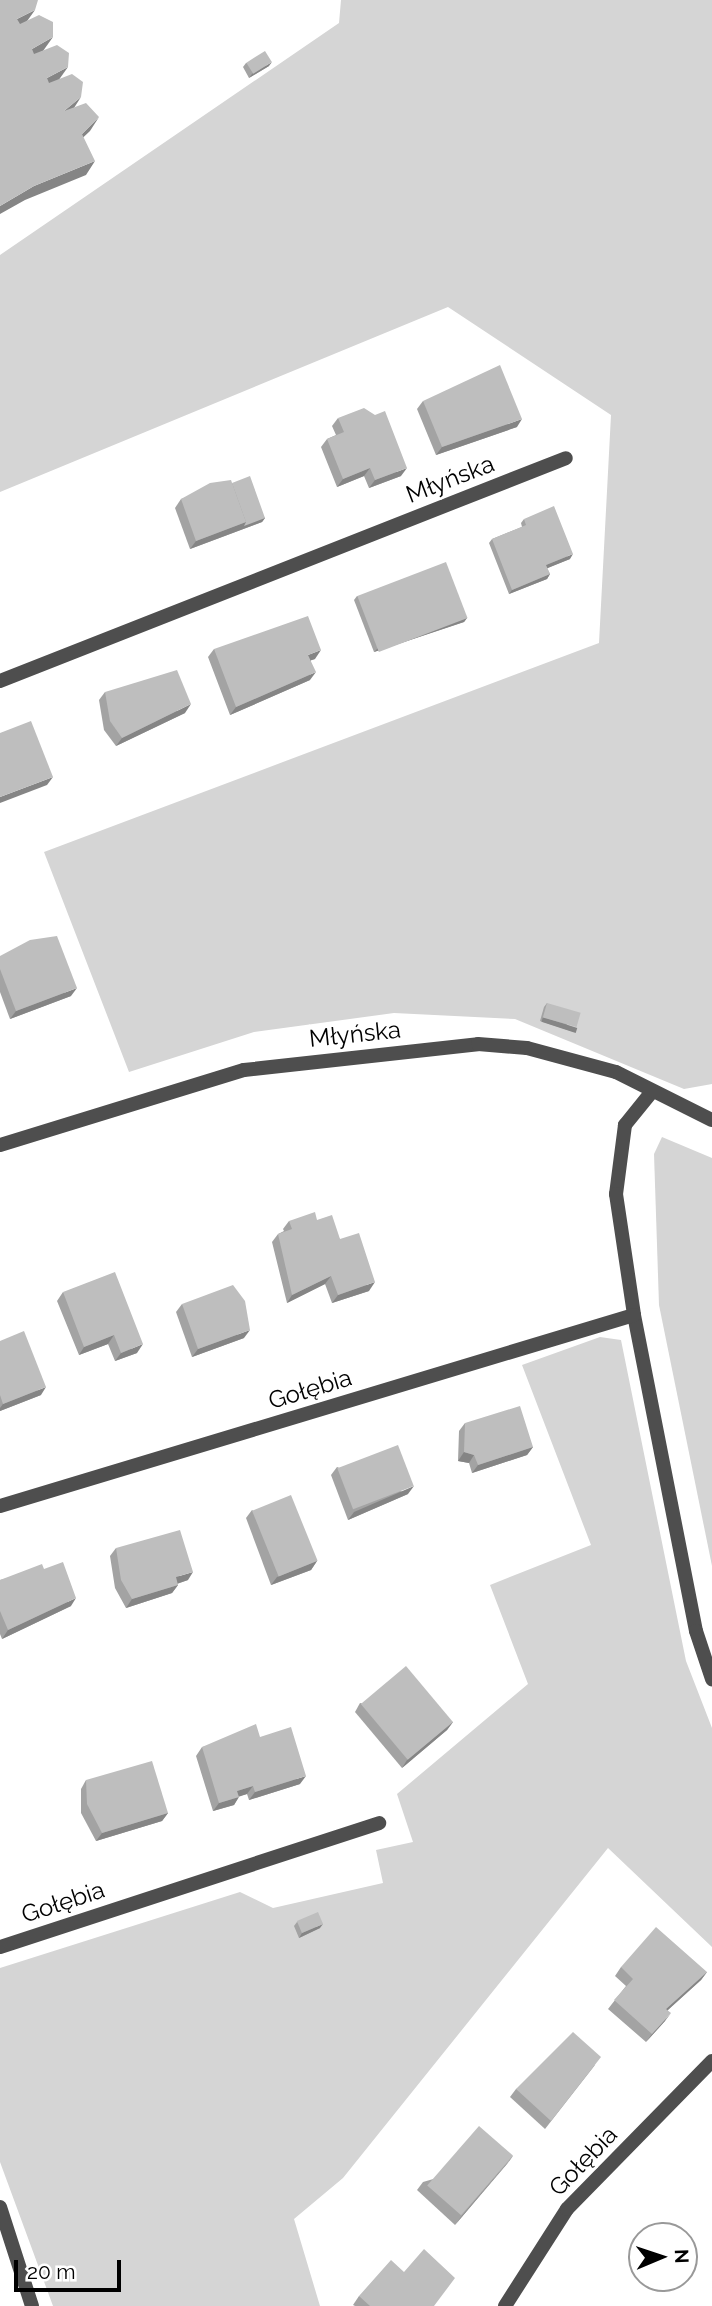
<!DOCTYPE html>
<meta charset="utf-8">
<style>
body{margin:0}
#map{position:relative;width:712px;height:2306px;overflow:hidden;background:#fff;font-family:Raleway,sans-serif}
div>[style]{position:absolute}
.green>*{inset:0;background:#d5d5d5}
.minor>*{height:14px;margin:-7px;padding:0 7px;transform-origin:7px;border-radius:7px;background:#4e4e4e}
.wall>*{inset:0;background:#a3a3a3}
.shaded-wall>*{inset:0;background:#858585;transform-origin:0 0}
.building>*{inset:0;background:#bebebe;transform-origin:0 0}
span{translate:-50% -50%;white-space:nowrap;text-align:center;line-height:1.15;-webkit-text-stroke:5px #fff;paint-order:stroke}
.street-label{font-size:24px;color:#000}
.north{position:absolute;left:628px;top:2222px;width:70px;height:70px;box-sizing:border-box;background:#fff;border:2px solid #999;border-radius:50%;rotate:88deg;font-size:19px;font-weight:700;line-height:28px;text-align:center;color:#000}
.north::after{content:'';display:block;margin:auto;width:24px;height:32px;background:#000;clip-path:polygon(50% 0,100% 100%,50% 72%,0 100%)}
.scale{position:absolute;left:14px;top:2260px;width:107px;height:32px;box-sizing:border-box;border:4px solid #000;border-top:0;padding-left:9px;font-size:21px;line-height:24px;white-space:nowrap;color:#000;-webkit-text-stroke:5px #fff;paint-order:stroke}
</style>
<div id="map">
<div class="green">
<div style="clip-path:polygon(341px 0,712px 0,712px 1084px,684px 1089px,515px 1019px,394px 1013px,254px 1032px,129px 1072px,44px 852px,599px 643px,611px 415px,448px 307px,0 492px,0 255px,339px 23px)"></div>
<div style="clip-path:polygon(662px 1137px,712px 1158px,712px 1566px,659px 1305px,654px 1154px)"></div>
<div style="clip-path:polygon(600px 1337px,621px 1340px,686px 1661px,712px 1728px,712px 1947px,608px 1848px,343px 2178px,294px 2219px,320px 2306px,53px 2306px,0 2162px,0 1968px,240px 1892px,273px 1908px,383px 1883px,376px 1850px,413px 1842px,397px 1794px,528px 1684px,490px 1585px,591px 1545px,522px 1365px)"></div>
</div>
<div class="minor">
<div style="left:0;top:681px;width:608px;rotate:-21.5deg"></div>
<div style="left:650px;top:1094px;width:40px;rotate:129deg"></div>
<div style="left:625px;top:1125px;width:70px;rotate:97.4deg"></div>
<div style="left:616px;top:1194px;width:122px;rotate:81.5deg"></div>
<div style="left:634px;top:1315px;width:322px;rotate:78.9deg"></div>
<div style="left:696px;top:1631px;width:51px;rotate:71.6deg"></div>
<div style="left:0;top:1145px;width:255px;rotate:-17.1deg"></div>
<div style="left:244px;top:1070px;width:235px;rotate:-6.3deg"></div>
<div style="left:478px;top:1044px;width:49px;rotate:4.7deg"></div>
<div style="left:527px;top:1048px;width:92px;rotate:15.1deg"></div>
<div style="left:616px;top:1072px;width:107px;rotate:26.6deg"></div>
<div style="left:0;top:1506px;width:662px;rotate:-16.77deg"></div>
<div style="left:0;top:1947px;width:399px;rotate:-18.1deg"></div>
<div style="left:0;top:2207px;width:104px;rotate:72.1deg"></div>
<div style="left:505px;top:2306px;width:115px;rotate:-57.4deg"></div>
<div style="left:567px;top:2209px;width:207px;rotate:-45.6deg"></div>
</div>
<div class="wall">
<div style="clip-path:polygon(246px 63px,269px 66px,249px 78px,243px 67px)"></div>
<div style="clip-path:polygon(423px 401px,517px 427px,436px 455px,417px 409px)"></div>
<div style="clip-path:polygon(338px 418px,401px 476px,369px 488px,364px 476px,337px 487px,321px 447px,327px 439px,336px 435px,332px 426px)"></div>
<div style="clip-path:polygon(232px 483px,265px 518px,262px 522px,190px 549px,175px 508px,181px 499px)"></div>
<div style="clip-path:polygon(524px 519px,570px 559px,547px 568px,550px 574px,547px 579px,509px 594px,489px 543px,492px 539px,522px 527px,521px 523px)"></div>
<div style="clip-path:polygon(357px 596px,467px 618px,464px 622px,374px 652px,354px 600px)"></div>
<div style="clip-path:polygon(214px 649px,315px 659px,311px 660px,310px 680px,230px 715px,208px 657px)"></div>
<div style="clip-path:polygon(105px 692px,185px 713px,116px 746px,104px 730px,99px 700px)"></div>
<div style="clip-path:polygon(0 956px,71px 996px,10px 1019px,0 992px)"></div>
<div style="clip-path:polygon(547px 1003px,574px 1032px,540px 1021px,544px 1007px)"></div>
<div style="clip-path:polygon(317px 1220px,340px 1239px,369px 1291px,332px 1303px,325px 1284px,287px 1303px,272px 1242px,278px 1234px,284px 1231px,283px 1229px,289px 1221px)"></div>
<div style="clip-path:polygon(63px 1292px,137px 1353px,115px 1361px,108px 1344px,79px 1355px,57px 1301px)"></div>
<div style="clip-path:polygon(182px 1304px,244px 1338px,192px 1357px,176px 1312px)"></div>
<div style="clip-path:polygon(0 1341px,41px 1395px,0 1411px)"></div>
<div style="clip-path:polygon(465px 1423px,533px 1447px,527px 1455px,472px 1473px,469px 1463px,458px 1461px,459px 1431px)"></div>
<div style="clip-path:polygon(337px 1467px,408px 1494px,348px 1520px,331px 1475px)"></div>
<div style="clip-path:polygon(252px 1510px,317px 1561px,311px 1570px,271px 1585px,246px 1518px)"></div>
<div style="clip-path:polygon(116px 1548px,188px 1580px,177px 1584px,178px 1585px,172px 1593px,126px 1608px,115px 1588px,110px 1556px)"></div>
<div style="clip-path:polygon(44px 1569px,71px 1606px,2px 1639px,0 1634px,0 1580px)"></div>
<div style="clip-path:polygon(360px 1703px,453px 1722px,447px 1730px,402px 1768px,355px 1712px)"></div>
<div style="clip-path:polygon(260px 1737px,300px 1784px,249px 1800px,247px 1794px,239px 1796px,234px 1805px,213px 1811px,196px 1756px,202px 1747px)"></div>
<div style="clip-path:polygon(86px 1780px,168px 1813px,162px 1821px,96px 1841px,81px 1813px,81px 1789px)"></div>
<div style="clip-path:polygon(297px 1922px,320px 1928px,299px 1938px,294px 1926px)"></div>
<div style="clip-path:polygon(621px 1967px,707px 1972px,701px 1980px,668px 2010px,665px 2021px,646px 2042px,608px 2009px,626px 1986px,615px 1976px)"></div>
<div style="clip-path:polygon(595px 2065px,545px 2129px,510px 2097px,516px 2089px)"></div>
<div style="clip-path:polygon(513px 2156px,455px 2225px,417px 2190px,423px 2182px)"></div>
<div style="clip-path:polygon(359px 2296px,434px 2306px,355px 2306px,353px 2305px)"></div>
</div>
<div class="shaded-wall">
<div style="clip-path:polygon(35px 10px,25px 24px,7px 33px,17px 19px)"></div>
<div style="clip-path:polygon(53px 37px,43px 51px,22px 62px,32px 49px)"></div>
<div style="clip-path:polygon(272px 62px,269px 66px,249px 78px,252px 74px)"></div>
<div style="clip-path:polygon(68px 67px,58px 81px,37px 92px,47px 78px)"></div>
<div style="clip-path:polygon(81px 97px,72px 111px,64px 111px)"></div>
<div style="clip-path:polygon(99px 117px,90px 131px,72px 148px,82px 134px)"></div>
<div style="clip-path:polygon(95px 161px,86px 175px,25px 200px,0 214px,0 206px,34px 186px)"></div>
<div style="clip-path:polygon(522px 419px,517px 427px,436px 455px,442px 447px)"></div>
<div style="clip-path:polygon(370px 468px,364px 476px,337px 487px,343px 479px)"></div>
<div style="clip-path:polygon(407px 468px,401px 476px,369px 488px,375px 480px)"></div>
<div style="clip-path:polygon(265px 518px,262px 522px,190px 549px,196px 541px,246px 522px)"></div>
<div style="clip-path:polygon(573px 554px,570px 559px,543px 570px,546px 565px)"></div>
<div style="clip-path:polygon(550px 574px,547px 579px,509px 594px,512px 590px)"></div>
<div style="clip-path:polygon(467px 618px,464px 622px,374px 652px,378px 648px)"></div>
<div style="clip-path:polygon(321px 650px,315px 659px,303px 663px,308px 655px)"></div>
<div style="clip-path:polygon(316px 672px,310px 680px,230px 715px,236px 707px)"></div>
<div style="clip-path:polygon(191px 704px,185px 713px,116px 746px,122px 738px)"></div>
<div style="clip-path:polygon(53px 777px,47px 785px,0 803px,0 797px)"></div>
<div style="clip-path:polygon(77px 988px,71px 996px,10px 1019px,16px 1011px)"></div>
<div style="left:543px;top:1017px;width:36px;height:5px;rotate:18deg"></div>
<div style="clip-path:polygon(331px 1276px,325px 1284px,287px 1303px,292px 1295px)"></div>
<div style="clip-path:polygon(375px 1282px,369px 1291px,332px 1303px,338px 1295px)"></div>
<div style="clip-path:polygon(250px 1330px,244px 1338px,192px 1357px,198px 1349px)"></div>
<div style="clip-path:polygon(114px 1335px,108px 1344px,79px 1355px,84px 1347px)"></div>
<div style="clip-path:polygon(143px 1344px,137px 1353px,115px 1361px,121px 1353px)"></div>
<div style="clip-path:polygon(46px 1387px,41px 1395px,0 1411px,0 1408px,3px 1404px)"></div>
<div style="clip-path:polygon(533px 1447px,527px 1455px,472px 1473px,478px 1465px)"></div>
<div style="clip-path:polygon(464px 1452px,474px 1455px,469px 1463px,458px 1461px)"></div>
<div style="clip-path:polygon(414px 1486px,408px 1494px,348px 1520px,354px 1512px)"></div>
<div style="clip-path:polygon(317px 1561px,311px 1570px,271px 1585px,277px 1577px)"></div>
<div style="clip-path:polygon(193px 1572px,188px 1580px,170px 1586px,176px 1577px)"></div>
<div style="clip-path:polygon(178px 1585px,172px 1593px,126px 1608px,132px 1599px)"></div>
<div style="clip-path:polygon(76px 1598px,71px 1606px,2px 1639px,8px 1630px)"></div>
<div style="clip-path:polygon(453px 1722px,447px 1730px,402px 1768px,407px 1760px)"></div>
<div style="clip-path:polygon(306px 1776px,300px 1784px,249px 1800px,255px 1792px)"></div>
<div style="clip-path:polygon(253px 1786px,247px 1794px,232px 1799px,237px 1791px)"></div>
<div style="clip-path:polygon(239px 1797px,234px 1805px,213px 1811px,219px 1803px)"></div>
<div style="clip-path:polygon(168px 1813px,162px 1821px,96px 1841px,102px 1833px)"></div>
<div style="clip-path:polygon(323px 1924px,320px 1928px,299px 1938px,302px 1933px)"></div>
<div style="clip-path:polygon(707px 1972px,701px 1980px,660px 2017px,666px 2009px)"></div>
<div style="clip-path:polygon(671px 2013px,665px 2021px,646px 2042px,652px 2034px)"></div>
<div style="clip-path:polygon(513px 2156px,507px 2164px,455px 2225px,461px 2217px)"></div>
</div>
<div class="building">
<div style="clip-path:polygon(0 0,38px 0,35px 10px,17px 19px,20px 24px,39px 15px,53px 22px,53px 37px,32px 49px,34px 54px,57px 45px,69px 53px,68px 67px,47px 78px,49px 83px,72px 74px,83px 82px,81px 97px,64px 111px,86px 103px,99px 117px,82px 134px,95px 161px,34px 186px,0 206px)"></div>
<div style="left:265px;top:51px;width:13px;height:22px;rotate:58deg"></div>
<div style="clip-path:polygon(500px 365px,522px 419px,442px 447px,423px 401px)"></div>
<div style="clip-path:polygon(364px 408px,375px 415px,385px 411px,407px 468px,375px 480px,370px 468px,343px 479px,327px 439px,344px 432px,338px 418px)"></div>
<div style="clip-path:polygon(250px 476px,265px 518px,244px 526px,246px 522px,232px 483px)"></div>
<div style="clip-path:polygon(231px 480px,246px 522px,196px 541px,181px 499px,210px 483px)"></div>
<div style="clip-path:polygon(554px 506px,573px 554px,546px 565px,550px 574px,512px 590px,492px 539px,526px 525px,524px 519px)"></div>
<div style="left:446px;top:562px;width:60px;height:95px;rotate:69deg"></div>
<div style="clip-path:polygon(308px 616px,321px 650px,308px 655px,316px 672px,236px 707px,214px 649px)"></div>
<div style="clip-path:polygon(177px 670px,191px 704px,122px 738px,110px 721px,105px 692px)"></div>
<div style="clip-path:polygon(31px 721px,53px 777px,0 797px,0 733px)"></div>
<div style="clip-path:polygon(57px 936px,77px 988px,16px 1011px,0 969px,0 956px,30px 940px)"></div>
<div style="left:547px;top:1003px;width:35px;height:15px;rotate:16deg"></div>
<div style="clip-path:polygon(315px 1212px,317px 1220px,332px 1215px,340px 1239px,359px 1233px,375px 1282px,338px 1295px,331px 1276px,292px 1295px,278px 1234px,292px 1229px,289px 1221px)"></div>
<div style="clip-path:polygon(115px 1272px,143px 1344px,121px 1353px,114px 1335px,84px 1347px,63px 1292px)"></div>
<div style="clip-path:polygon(233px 1285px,245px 1301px,250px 1330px,198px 1349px,182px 1304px)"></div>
<div style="clip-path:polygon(24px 1331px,46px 1387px,3px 1404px,0 1395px,0 1341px)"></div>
<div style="clip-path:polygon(520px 1406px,533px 1447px,478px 1465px,474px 1455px,464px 1452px,465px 1423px)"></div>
<div style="left:398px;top:1445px;width:44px;height:65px;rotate:69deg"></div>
<div style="left:291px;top:1495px;width:71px;height:42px;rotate:68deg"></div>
<div style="clip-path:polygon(180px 1530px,193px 1572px,176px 1577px,178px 1585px,132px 1599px,121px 1580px,116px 1548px)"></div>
<div style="clip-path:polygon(63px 1562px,76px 1598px,8px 1630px,0 1611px,0 1580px,42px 1564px,44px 1569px)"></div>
<div style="left:406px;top:1666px;width:73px;height:59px;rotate:50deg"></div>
<div style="clip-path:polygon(256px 1724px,260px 1737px,291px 1727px,306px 1776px,255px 1792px,253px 1786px,237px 1791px,239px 1797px,219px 1803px,202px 1747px)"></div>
<div style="clip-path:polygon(152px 1761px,168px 1813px,102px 1833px,87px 1804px,86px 1780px)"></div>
<div style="left:318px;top:1912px;width:13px;height:23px;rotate:67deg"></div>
<div style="clip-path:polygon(656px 1927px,707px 1972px,666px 2009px,671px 2013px,652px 2034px,614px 2000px,633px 1979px,621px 1967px)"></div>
<div style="clip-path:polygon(573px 2032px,601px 2057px,551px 2121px,516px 2089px)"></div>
<div style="left:479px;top:2126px;width:45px;height:79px;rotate:41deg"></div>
<div style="clip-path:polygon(424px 2249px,455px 2278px,434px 2306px,370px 2306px,359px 2296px,391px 2260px,404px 2272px)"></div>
</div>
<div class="street-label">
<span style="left:450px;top:479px;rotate:-21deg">Młyńska</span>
<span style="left:355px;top:1034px;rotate:-6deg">Młyńska</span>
<span style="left:310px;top:1389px;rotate:-17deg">Gołębia</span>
<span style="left:63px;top:1902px;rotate:-18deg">Gołębia</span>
<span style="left:583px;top:2161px;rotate:-46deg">Gołębia</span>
</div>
<div class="north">N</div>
<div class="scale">20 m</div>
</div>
